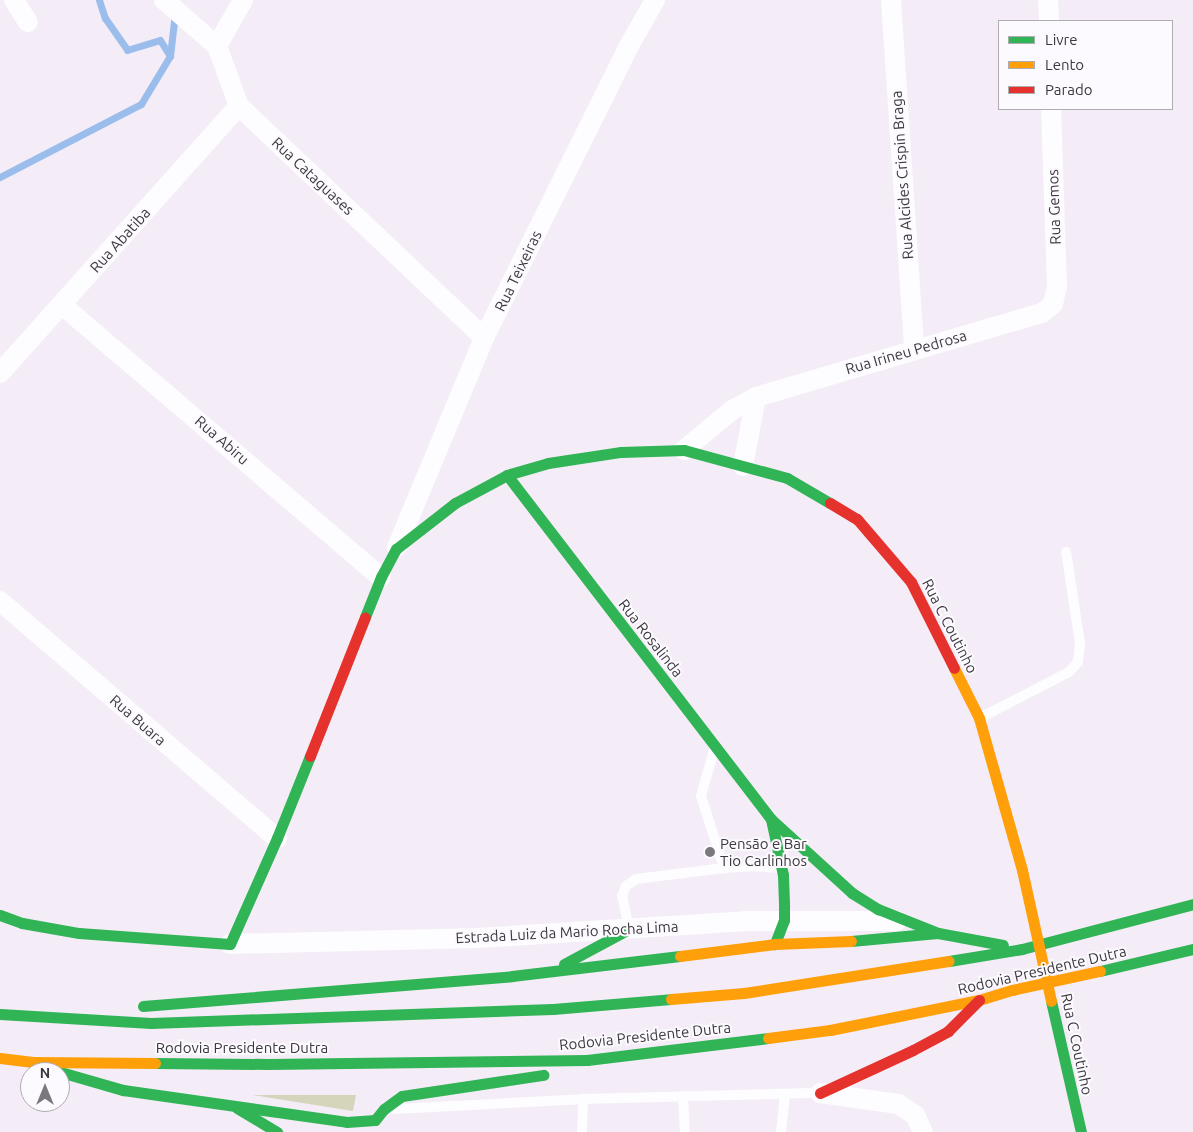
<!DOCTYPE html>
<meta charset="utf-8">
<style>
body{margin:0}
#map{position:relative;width:1193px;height:1132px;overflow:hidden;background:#f4ecf7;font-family:Ubuntu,sans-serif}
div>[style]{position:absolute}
.green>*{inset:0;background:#d4d5bb}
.stream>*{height:7px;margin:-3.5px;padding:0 3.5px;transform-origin:3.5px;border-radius:3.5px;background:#9abdec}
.lane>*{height:10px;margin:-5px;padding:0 5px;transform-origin:5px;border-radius:5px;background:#fdfcfe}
.street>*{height:20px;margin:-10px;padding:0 10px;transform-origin:10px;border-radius:10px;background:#fdfcfe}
.fast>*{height:11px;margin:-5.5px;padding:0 5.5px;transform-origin:5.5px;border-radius:5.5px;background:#30b455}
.slow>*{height:11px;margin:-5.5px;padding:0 5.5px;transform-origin:5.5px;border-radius:5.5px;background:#ff9f0a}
.jam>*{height:11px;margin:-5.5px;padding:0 5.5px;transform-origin:5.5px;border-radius:5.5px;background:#e5322d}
.dots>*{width:14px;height:14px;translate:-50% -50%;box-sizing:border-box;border:2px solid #fcfafe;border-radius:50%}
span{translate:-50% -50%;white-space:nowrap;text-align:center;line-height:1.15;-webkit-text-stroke:4px #fcfafe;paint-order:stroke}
.street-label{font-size:15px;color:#3c383f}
.poi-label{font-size:15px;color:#3c383f}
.left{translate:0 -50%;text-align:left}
.legend{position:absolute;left:998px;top:20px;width:175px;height:90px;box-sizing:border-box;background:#fcfafe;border:1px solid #afacb2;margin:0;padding:6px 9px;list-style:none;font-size:15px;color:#3c383f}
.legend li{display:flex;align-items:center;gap:10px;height:25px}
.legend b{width:25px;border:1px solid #afacb2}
.north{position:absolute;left:20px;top:1062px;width:50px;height:50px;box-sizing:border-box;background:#fcfafe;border:1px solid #afacb2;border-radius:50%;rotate:0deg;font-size:14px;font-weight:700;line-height:20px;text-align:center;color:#3c383f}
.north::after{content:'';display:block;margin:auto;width:18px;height:22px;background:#7c777f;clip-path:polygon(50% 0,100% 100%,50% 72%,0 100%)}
</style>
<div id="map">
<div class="green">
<div style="clip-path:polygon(253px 1095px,356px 1095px,353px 1111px)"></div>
</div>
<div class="stream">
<div style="left:99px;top:0;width:19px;rotate:72deg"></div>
<div style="left:105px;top:18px;width:39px;rotate:55deg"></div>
<div style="left:127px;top:50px;width:34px;rotate:-17deg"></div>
<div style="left:160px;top:40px;width:19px;rotate:58deg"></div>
<div style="left:0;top:177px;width:159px;rotate:-27.4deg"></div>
<div style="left:141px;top:104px;width:56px;rotate:-58.9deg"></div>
<div style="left:170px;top:56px;width:43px;rotate:-83.4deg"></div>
</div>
<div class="lane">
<div style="left:980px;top:718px;width:100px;rotate:-27.3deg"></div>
<div style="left:1069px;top:672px;width:13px;rotate:-48deg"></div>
<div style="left:1078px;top:662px;width:19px;rotate:-84deg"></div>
<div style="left:1080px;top:643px;width:92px;rotate:-98.7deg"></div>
<div style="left:714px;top:750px;width:48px;rotate:105.8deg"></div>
<div style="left:701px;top:796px;width:76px;rotate:72.3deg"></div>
<div style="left:724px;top:868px;width:26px;rotate:-4deg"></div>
<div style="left:750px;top:866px;width:30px;rotate:4deg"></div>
<div style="left:629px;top:928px;width:33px;rotate:-102deg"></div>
<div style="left:622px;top:896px;width:11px;rotate:-68deg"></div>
<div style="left:626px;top:886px;width:12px;rotate:-35deg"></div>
<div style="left:636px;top:879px;width:89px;rotate:-7.1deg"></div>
<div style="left:683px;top:1097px;width:35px;rotate:87deg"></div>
<div style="left:395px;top:1109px;width:188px;rotate:-3deg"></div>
<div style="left:583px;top:1099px;width:237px;rotate:-1.5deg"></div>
<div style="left:582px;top:1132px;width:33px;rotate:-88deg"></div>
<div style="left:781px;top:1132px;width:37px;rotate:-84deg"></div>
</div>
<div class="street">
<div style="left:14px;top:0;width:26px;rotate:58deg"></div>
<div style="left:164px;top:0;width:70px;rotate:41deg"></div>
<div style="left:217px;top:46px;width:64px;rotate:69.9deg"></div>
<div style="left:239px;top:106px;width:337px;rotate:43.4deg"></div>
<div style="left:891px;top:0;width:350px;rotate:86.2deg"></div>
<div style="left:1048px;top:0;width:21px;rotate:87deg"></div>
<div style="left:217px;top:46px;width:53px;rotate:-60.5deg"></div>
<div style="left:62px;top:305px;width:419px;rotate:40.5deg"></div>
<div style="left:0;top:373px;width:358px;rotate:-48.2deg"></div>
<div style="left:684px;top:450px;width:62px;rotate:-39.8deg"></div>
<div style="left:732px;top:410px;width:27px;rotate:-28deg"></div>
<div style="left:756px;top:397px;width:298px;rotate:-16.4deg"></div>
<div style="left:1042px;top:313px;width:14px;rotate:-39deg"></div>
<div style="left:1053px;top:304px;width:17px;rotate:-77deg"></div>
<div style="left:1057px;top:287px;width:178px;rotate:-91.9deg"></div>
<div style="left:743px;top:466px;width:70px;rotate:-79.3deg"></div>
<div style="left:397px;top:547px;width:226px;rotate:-67.4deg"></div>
<div style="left:484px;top:338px;width:328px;rotate:-63.6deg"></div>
<div style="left:630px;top:44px;width:51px;rotate:-60.4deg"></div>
<div style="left:0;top:601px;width:365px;rotate:40.6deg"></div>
<div style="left:230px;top:944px;width:248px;rotate:-1.4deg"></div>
<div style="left:478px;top:938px;width:268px;rotate:-3.6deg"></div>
<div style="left:745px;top:921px;width:152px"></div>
<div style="left:820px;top:1093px;width:79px;rotate:8deg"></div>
<div style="left:898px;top:1104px;width:20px;rotate:33deg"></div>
<div style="left:915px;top:1115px;width:19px;rotate:65deg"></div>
</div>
<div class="fast">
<div style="left:507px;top:475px;width:434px;rotate:52.5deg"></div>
<div style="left:771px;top:819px;width:110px;rotate:42.4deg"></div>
<div style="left:852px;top:893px;width:31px;rotate:32deg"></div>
<div style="left:878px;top:909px;width:65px;rotate:21.8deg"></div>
<div style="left:365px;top:617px;width:43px;rotate:-68.2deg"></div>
<div style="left:381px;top:577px;width:32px;rotate:-62deg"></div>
<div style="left:396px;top:549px;width:75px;rotate:-37.9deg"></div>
<div style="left:455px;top:503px;width:59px;rotate:-28.3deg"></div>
<div style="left:507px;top:475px;width:43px;rotate:-16.3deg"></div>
<div style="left:548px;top:463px;width:74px;rotate:-8.6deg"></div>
<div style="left:621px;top:452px;width:63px;rotate:-1.8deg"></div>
<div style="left:684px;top:450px;width:107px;rotate:15.2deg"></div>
<div style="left:787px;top:478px;width:50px;rotate:30.2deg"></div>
<div style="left:771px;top:819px;width:57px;rotate:77.9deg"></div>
<div style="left:783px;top:875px;width:31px;rotate:88deg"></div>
<div style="left:784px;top:906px;width:14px;rotate:90deg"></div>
<div style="left:784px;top:920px;width:26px;rotate:111deg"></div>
<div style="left:0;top:915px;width:23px;rotate:20deg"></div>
<div style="left:22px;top:923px;width:58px;rotate:10deg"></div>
<div style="left:79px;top:933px;width:151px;rotate:4.2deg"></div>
<div style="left:230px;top:944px;width:116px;rotate:-66.1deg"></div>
<div style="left:277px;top:838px;width:88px;rotate:-68.1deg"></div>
<div style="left:851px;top:941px;width:87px;rotate:-5.3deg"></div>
<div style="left:938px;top:933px;width:66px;rotate:10.5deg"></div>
<div style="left:949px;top:961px;width:74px;rotate:-9.3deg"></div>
<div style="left:1022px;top:949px;width:177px;rotate:-14.7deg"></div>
<div style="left:564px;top:964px;width:74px;rotate:-28.3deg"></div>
<div style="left:1100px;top:971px;width:96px;rotate:-13.3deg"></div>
<div style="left:1051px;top:1001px;width:134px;rotate:77.1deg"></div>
<div style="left:143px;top:1006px;width:370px;rotate:-4.6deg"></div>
<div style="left:512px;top:976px;width:169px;rotate:-6.8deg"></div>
<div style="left:0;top:1014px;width:151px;rotate:3.4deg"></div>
<div style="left:151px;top:1023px;width:402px;rotate:-2deg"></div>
<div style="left:553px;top:1009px;width:118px;rotate:-4.8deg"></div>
<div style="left:155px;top:1063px;width:113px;rotate:0.5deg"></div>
<div style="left:268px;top:1064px;width:319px;rotate:-0.7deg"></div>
<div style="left:587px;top:1060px;width:182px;rotate:-6.9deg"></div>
<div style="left:57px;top:1071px;width:69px;rotate:16.1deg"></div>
<div style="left:123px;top:1090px;width:226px;rotate:8.1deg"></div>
<div style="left:347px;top:1122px;width:28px;rotate:-4deg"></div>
<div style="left:375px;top:1120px;width:14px;rotate:-51deg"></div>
<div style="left:384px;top:1109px;width:22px;rotate:-36deg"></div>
<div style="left:402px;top:1096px;width:143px;rotate:-8.5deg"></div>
<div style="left:237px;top:1108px;width:47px;rotate:31deg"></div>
</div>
<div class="slow">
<div style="left:954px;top:668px;width:56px;rotate:63.4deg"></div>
<div style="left:979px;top:718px;width:158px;rotate:74.2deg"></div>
<div style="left:1022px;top:870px;width:134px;rotate:77.5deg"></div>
<div style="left:680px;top:956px;width:96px;rotate:-7.2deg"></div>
<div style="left:775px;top:944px;width:76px;rotate:-2.3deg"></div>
<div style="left:671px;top:999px;width:73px;rotate:-4.7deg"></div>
<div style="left:744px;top:993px;width:207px;rotate:-8.9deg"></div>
<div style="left:768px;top:1038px;width:63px;rotate:-7.4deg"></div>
<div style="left:830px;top:1030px;width:152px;rotate:-11.4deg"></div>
<div style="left:979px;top:1000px;width:34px;rotate:-17deg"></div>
<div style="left:1012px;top:990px;width:90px;rotate:-12.2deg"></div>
<div style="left:0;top:1058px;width:33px;rotate:7deg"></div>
<div style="left:33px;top:1062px;width:122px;rotate:0.5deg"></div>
</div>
<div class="jam">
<div style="left:830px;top:503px;width:31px;rotate:31deg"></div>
<div style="left:857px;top:519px;width:83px;rotate:49.4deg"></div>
<div style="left:911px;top:582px;width:96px;rotate:63.4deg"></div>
<div style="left:310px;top:756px;width:149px;rotate:-68.4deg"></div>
<div style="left:820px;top:1093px;width:102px;rotate:-24.8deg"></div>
<div style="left:913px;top:1050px;width:40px;rotate:-28deg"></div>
<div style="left:948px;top:1031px;width:44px;rotate:-45deg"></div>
</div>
<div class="dots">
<div style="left:710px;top:852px;background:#7c777f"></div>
</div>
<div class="street-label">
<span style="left:902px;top:175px;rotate:-94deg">Rua Alcides Crispin Braga</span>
<span style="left:313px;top:176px;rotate:43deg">Rua Cataguases</span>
<span style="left:1054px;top:207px;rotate:-92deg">Rua Gemos</span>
<span style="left:120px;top:240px;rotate:-48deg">Rua Abatiba</span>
<span style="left:518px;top:271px;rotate:-64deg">Rua Teixeiras</span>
<span style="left:906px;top:352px;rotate:-16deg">Rua Irineu Pedrosa</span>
<span style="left:222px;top:440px;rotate:41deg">Rua Abiru</span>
<span style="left:950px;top:626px;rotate:63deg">Rua C Coutinho</span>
<span style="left:651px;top:638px;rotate:52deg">Rua Rosalinda</span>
<span style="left:138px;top:720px;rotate:41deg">Rua Buara</span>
<span style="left:567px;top:932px;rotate:-3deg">Estrada Luiz da Mario Rocha Lima</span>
<span style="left:1042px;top:970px;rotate:-13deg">Rodovia Presidente Dutra</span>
<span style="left:645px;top:1036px;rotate:-6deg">Rodovia Presidente Dutra</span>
<span style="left:1077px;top:1044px;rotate:78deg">Rua C Coutinho</span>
<span style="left:242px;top:1048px">Rodovia Presidente Dutra</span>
</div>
<div class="poi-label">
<span class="left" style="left:720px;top:852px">Pensão e Bar<br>Tio Carlinhos</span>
</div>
<ul class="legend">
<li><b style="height:6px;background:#30b455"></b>Livre</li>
<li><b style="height:6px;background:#ff9f0a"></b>Lento</li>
<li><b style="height:6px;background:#e5322d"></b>Parado</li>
</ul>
<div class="north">N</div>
</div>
